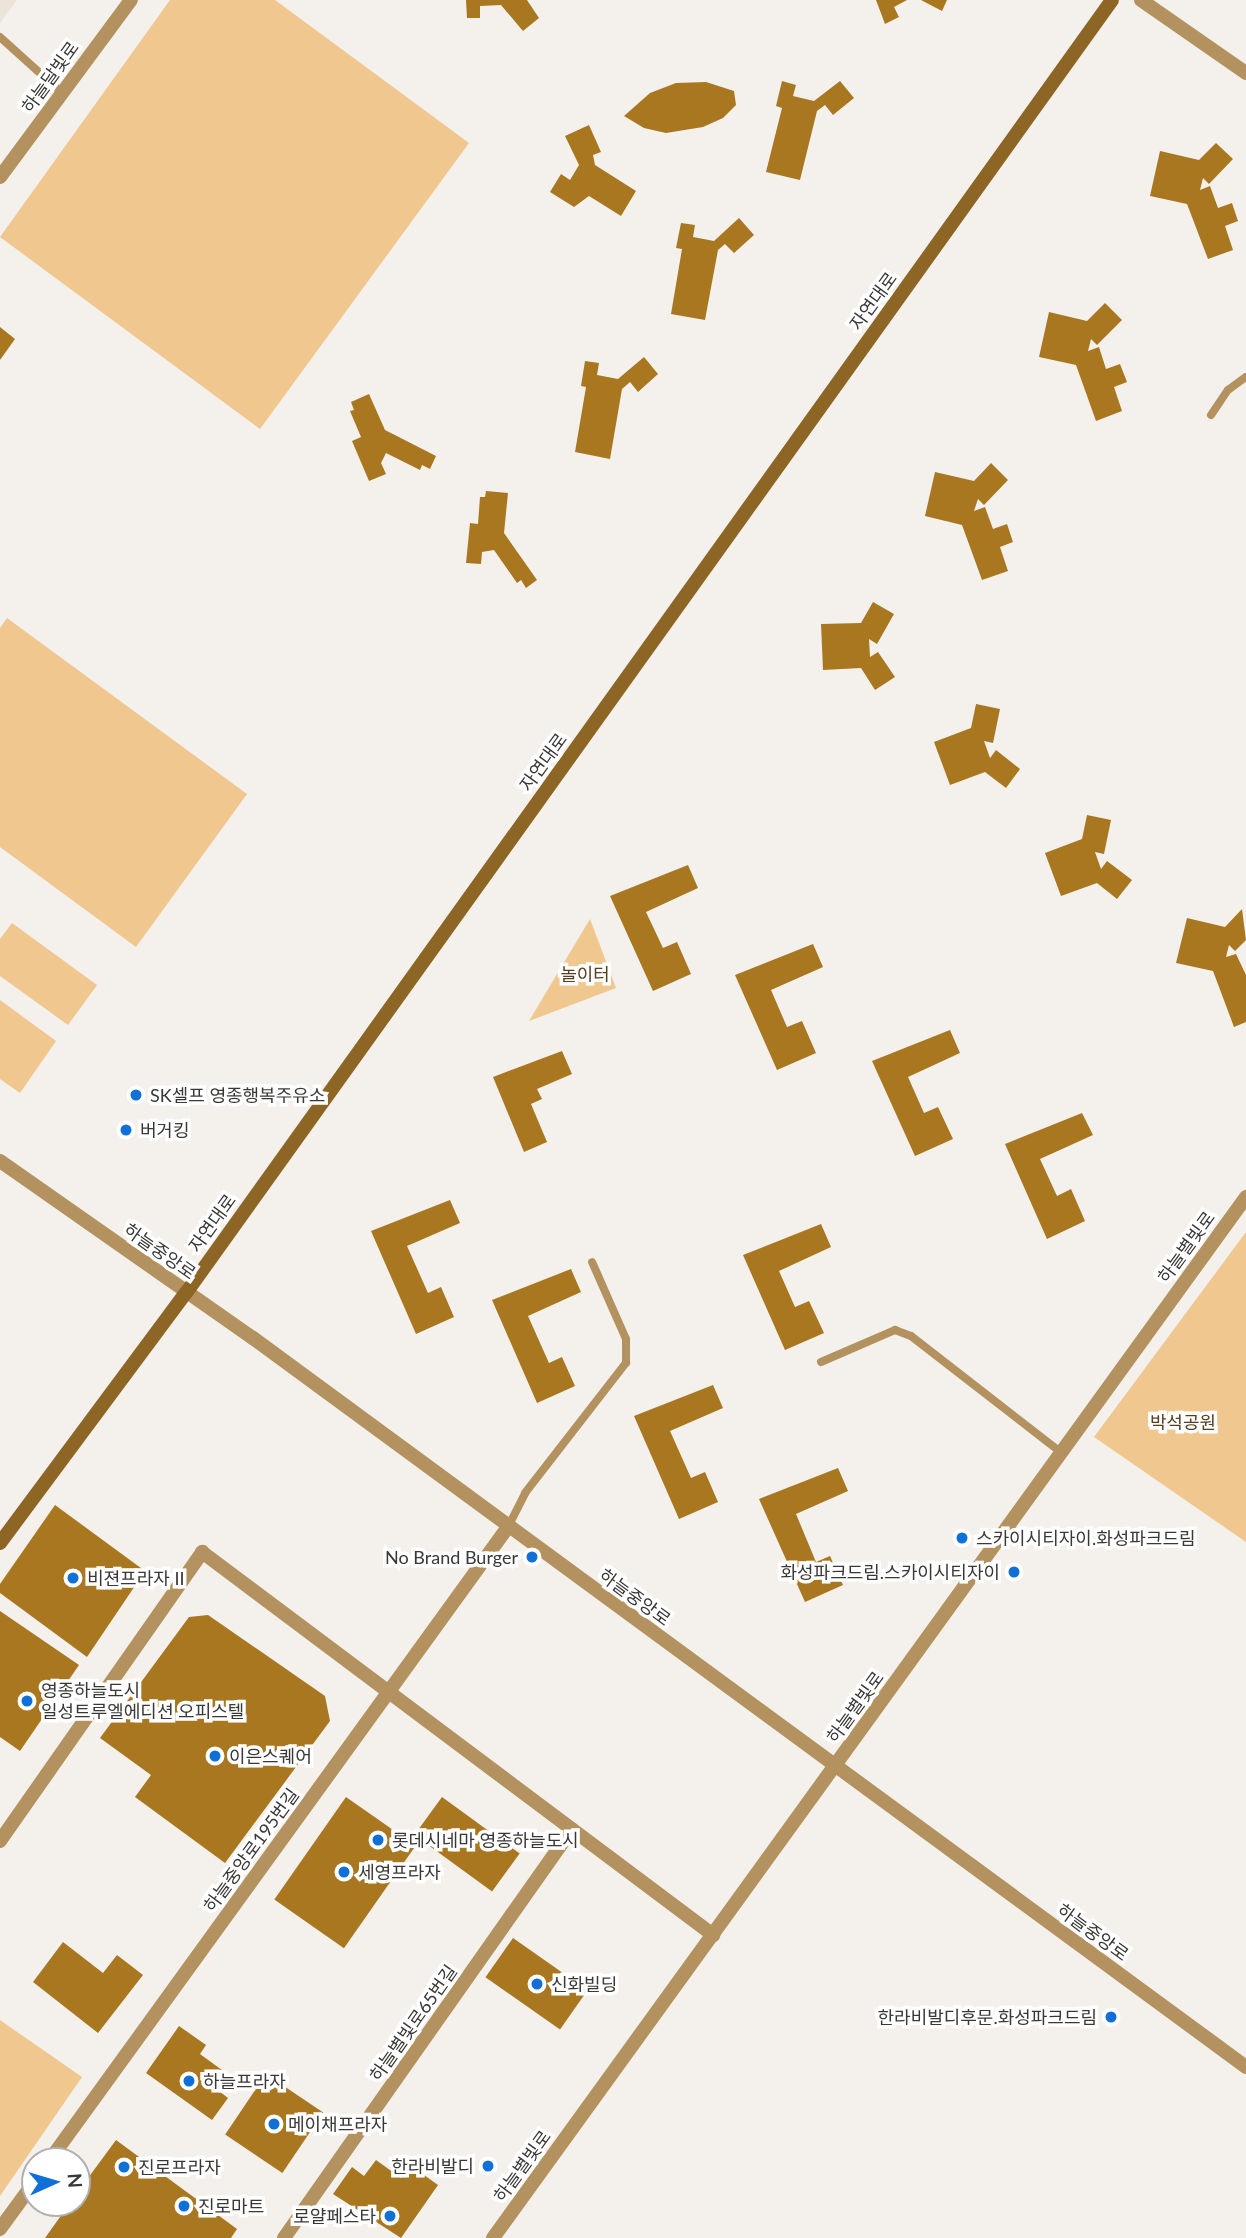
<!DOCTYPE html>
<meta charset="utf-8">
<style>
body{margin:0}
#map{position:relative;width:1246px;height:2238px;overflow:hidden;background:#f4f0ec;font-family:Lato,"Noto Sans KR",sans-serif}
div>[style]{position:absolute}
.built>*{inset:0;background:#ece4d8}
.green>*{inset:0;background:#efc78f}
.building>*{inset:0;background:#a97720;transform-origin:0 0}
.service>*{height:8px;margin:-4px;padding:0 4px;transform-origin:4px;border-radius:4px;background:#b4925f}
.minor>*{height:14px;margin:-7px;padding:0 7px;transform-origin:7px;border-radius:7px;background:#b4925f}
.tertiary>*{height:14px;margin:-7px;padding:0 7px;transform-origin:7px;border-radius:7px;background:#b4925f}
.secondary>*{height:14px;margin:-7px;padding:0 7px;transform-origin:7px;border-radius:7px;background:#8d6524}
.dots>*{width:19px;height:19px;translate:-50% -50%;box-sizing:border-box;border:4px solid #fff;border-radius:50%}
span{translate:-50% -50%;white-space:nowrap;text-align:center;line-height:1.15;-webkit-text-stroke:7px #fff;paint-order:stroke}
.street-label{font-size:18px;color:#393836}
.park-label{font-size:18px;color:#553f1d}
.poi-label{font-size:18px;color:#393836}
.left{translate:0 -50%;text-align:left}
.right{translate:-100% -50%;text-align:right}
.north{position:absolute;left:21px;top:2147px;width:70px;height:70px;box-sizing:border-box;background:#fff;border:2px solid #b0afaf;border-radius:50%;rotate:86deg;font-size:19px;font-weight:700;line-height:28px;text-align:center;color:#393836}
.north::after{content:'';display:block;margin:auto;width:24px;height:32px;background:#116fd8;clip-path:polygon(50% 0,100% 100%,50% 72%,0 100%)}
</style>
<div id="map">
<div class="built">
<div style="clip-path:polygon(0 0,17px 0,0 23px)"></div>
</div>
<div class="green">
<div style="clip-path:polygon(170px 0,275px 0,469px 143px,260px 429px,0 237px)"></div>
<div style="clip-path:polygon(7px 618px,247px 794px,136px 947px,0 847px,0 628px)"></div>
<div style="clip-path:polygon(590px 919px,616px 988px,529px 1021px)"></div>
<div style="clip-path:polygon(12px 923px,97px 985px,68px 1025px,0 976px,0 939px)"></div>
<div style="clip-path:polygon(0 1000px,56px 1041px,20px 1093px,0 1079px)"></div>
<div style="clip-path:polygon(1246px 1232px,1246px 1542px,1094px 1437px)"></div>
<div style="clip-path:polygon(0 2020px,82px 2077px,0 2196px)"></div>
</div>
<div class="building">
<div style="clip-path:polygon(466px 0,527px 0,539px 18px,523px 31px,501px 5px,480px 6px,480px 18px,467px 18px)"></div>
<div style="clip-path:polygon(876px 0,907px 0,894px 7px,899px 17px,885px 24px)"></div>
<div style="clip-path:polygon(921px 0,947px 0,942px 11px)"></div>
<div style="clip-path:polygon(782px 81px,796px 85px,793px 96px,814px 101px,840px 81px,854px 98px,833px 115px,825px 105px,817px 111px,800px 180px,766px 172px,782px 108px,776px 106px)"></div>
<div style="clip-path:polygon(706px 82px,734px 91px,736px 105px,723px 118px,703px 127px,666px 133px,644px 128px,624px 116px,650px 93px,676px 83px)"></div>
<div style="clip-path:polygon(589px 125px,601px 152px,593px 155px,595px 165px,636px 191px,621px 216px,589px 196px,574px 207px,550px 192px,561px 174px,570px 180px,579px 165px,565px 136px)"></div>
<div style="clip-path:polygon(1216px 143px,1233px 159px,1209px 184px,1203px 178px,1200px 190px,1210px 186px,1218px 208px,1232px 203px,1238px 221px,1225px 226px,1233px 250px,1208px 259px,1187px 204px,1150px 196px,1160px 151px,1199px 160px)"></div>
<div style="clip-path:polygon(739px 218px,754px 235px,734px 253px,725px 244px,718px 250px,705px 320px,671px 314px,682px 249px,676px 248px,681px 223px,695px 225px,693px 237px,714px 241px)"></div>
<div style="clip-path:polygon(1105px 303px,1122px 320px,1097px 345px,1091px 339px,1088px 351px,1099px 347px,1106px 369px,1120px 364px,1127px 382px,1114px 387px,1122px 411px,1096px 421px,1076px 365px,1039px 357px,1049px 312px,1087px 321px)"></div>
<div style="clip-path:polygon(0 327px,15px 339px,0 360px)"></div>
<div style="clip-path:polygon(644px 357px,658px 374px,638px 392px,630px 382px,622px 389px,610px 459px,575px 452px,586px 387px,581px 386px,585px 361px,599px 363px,597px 375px,618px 379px)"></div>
<div style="clip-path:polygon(369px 394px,385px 430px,436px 456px,430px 469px,422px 465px,420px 470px,386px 453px,381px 463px,386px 474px,369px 481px,352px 441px,361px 437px,350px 411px,354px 410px,351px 402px)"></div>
<div style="clip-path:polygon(991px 463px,1008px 480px,984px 505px,978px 499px,974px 511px,985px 507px,993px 529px,1007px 524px,1013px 542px,1000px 547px,1008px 571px,982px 580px,962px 525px,925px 516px,935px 472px,974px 481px)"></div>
<div style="clip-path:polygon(486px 491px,508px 493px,504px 533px,537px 580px,526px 588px,521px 580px,517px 583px,494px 550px,482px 552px,481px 564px,466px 563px,470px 523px,478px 524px,480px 497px,485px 497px)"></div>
<div style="clip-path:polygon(873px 602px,894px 614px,877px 644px,869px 639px,870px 657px,878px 652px,895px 677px,875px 690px,861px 668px,823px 670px,821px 624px,861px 623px)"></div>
<div style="clip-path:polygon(976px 704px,1000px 709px,993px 743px,984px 741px,990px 758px,996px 750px,1020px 769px,1006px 788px,985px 772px,950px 785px,934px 742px,971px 728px)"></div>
<div style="clip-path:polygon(1087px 815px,1111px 820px,1104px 854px,1095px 852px,1101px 869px,1107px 861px,1132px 880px,1117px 899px,1097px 883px,1061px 896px,1045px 853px,1082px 839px)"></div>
<div style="clip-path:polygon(688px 865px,698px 888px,646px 912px,663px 948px,677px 942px,691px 974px,653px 991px,610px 896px)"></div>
<div style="clip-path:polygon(1242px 909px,1246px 940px,1235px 951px,1229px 945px,1226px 957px,1236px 954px,1246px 975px,1246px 1022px,1234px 1027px,1213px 971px,1176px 963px,1187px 918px,1225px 927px)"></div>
<div style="clip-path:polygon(813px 944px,823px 967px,771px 990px,787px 1027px,802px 1021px,816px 1053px,777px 1070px,735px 975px)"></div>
<div style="clip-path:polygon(950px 1030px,960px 1053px,908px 1077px,924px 1113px,938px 1107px,953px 1139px,915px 1156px,872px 1061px)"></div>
<div style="clip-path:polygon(562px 1051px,572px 1074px,537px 1089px,542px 1099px,531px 1104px,547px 1142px,524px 1152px,493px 1077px)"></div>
<div style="clip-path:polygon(1082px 1113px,1093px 1135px,1040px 1159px,1057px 1196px,1071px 1189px,1085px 1221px,1047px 1239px,1005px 1144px)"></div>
<div style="clip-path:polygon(450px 1200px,460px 1223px,407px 1246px,428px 1293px,441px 1287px,454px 1317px,416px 1334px,371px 1231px)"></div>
<div style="clip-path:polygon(821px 1224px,831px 1247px,779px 1271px,795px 1307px,809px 1301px,824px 1333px,785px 1350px,743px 1255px)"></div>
<div style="clip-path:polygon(571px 1269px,581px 1292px,528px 1316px,549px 1363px,562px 1357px,575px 1386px,537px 1403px,492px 1300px)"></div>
<div style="clip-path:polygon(713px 1385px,723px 1408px,670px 1431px,691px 1478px,705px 1472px,718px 1502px,679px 1519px,634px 1416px)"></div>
<div style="clip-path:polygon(838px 1468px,848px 1491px,796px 1514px,816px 1562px,830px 1556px,843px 1585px,805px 1602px,759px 1499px)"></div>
<div style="clip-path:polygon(55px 1505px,145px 1571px,87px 1657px,0 1593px,0 1584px)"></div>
<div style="clip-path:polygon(0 1611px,79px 1665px,20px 1751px,0 1737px)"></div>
<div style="clip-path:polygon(208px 1615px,325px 1696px,330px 1721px,225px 1863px,135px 1797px,151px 1775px,100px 1738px,189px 1617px)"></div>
<div style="left:346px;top:1797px;width:85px;height:125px;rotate:35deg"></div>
<div style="left:442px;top:1797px;width:96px;height:47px;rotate:36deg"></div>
<div style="left:513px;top:1938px;width:91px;height:48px;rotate:35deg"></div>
<div style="clip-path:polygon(63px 1942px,103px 1973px,117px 1955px,143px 1975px,98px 2033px,33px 1982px)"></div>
<div style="clip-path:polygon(179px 2026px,206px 2045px,200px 2054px,226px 2073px,215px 2088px,228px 2098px,212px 2120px,146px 2073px)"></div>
<div style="left:266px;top:2074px;width:69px;height:73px;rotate:34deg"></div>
<div style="clip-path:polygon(116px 2140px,237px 2229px,231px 2238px,45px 2238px,70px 2203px,77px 2203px,77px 2193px)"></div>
<div style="clip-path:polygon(376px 2160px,401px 2178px,410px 2165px,438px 2185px,401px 2238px,333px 2194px,352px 2167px,364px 2176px)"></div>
</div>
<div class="service">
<div style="left:0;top:37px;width:84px;rotate:42.1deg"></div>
<div style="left:1211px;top:415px;width:30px;rotate:-56deg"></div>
<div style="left:1228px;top:390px;width:22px;rotate:-36deg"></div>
<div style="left:821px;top:1362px;width:81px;rotate:-23.4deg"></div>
<div style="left:895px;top:1330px;width:17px;rotate:21deg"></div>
<div style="left:911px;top:1336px;width:191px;rotate:37.8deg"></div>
<div style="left:508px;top:1527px;width:38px;rotate:-63deg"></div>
<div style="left:525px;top:1493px;width:165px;rotate:-52.2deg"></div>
<div style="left:626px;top:1363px;width:24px;rotate:-90deg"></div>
<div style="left:626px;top:1339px;width:84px;rotate:-113.8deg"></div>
</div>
<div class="minor">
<div style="left:0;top:1841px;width:353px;rotate:-55deg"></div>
<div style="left:202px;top:1552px;width:639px;rotate:36.85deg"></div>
<div style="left:49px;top:2161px;width:783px;rotate:-54.1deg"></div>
<div style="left:0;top:2229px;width:59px;rotate:-53.9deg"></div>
<div style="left:284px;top:2238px;width:500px;rotate:-54.85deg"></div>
</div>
<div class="tertiary">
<div style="left:1141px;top:0;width:128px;rotate:34.8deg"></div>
<div style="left:0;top:177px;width:220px;rotate:-53.5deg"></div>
<div style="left:0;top:1161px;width:309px;rotate:35deg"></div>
<div style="left:253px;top:1338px;width:1232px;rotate:36.28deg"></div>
<div style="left:493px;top:2238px;width:1285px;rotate:-54.12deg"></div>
</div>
<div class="secondary">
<div style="left:0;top:1543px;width:312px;rotate:-53.4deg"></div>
<div style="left:186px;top:1293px;width:1590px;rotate:-54.39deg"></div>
</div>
<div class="dots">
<div style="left:136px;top:1095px;background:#116fd8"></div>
<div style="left:126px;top:1130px;background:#116fd8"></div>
<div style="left:962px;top:1538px;background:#116fd8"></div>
<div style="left:532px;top:1557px;background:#116fd8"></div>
<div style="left:1014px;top:1572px;background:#116fd8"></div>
<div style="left:73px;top:1578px;background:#116fd8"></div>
<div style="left:27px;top:1701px;background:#116fd8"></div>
<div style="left:215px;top:1756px;background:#116fd8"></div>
<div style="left:378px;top:1840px;background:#116fd8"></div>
<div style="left:344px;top:1872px;background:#116fd8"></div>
<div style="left:537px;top:1984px;background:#116fd8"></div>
<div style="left:1111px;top:2017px;background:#116fd8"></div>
<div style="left:189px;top:2081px;background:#116fd8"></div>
<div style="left:274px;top:2124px;background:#116fd8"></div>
<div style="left:488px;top:2166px;background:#116fd8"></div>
<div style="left:124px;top:2167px;background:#116fd8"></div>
<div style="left:184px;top:2206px;background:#116fd8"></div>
<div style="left:390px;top:2216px;background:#116fd8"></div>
</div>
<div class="street-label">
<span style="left:50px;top:77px;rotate:-54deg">하늘달빛로</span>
<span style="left:873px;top:301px;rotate:-54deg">자연대로</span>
<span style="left:543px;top:762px;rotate:-54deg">자연대로</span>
<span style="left:212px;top:1223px;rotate:-54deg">자연대로</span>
<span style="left:1186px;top:1247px;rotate:-54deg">하늘별빛로</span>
<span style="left:160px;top:1251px;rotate:35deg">하늘중앙로</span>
<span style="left:635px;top:1597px;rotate:36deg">하늘중앙로</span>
<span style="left:855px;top:1707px;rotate:-54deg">하늘별빛로</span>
<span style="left:251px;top:1850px;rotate:-54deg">하늘중앙로195번길</span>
<span style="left:1093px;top:1932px;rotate:36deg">하늘중앙로</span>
<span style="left:413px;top:2023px;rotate:-55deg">하늘별빛로65번길</span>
<span style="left:522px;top:2166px;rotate:-54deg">하늘별빛로</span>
</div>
<div class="park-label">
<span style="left:585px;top:974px">놀이터</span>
<span style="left:1183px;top:1422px">박석공원</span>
</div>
<div class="poi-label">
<span class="left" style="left:150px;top:1095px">SK셀프 영종행복주유소</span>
<span class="left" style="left:140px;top:1130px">버거킹</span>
<span class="left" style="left:976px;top:1538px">스카이시티자이.화성파크드림</span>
<span class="right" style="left:518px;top:1557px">No Brand Burger</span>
<span class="right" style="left:1000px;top:1572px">화성파크드림.스카이시티자이</span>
<span class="left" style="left:87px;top:1578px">비젼프라자 II</span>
<span class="left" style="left:41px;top:1701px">영종하늘도시<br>일성트루엘에디션 오피스텔</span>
<span class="left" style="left:229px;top:1756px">이은스퀘어</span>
<span class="left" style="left:392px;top:1840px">롯데시네마 영종하늘도시</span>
<span class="left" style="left:358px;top:1872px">세영프라자</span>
<span class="left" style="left:551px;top:1984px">신화빌딩</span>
<span class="right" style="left:1097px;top:2017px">한라비발디후문.화성파크드림</span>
<span class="left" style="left:203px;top:2081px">하늘프라자</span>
<span class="left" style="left:288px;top:2124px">메이채프라자</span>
<span class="right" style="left:474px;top:2166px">한라비발디</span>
<span class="left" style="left:138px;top:2167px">진로프라자</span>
<span class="left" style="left:198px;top:2206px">진로마트</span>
<span class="right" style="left:376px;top:2216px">로얄페스타</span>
</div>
<div class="north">N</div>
</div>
